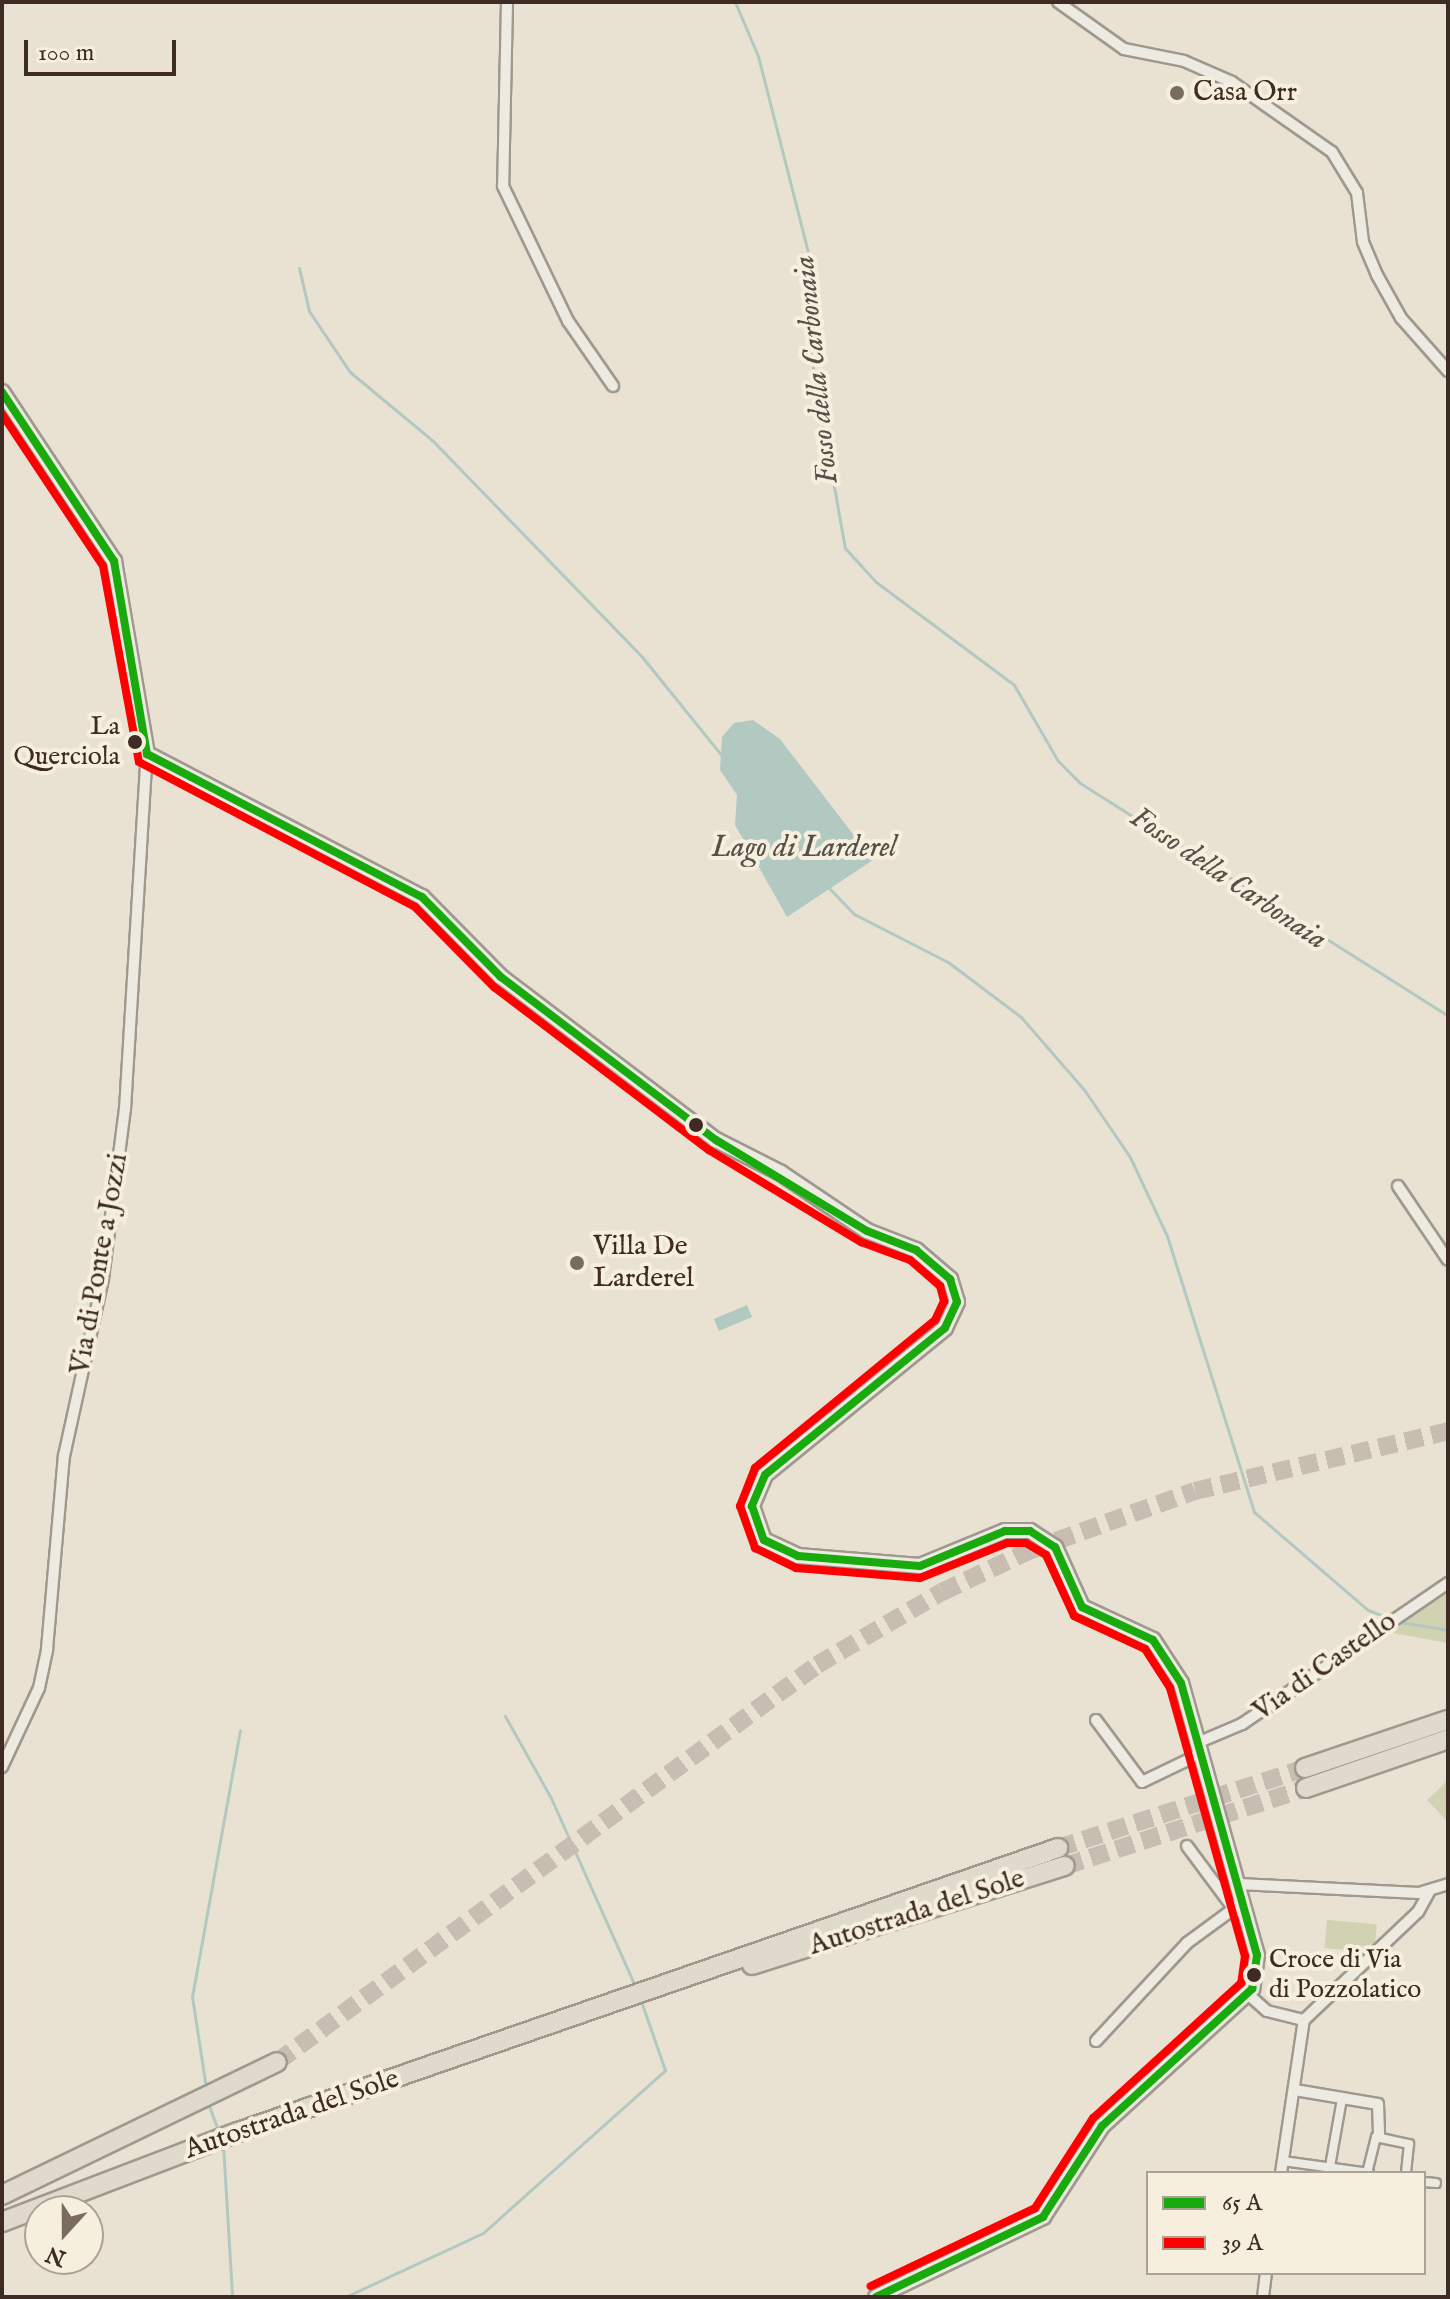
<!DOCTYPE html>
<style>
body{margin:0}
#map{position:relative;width:1450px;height:2299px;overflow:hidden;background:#e9e2d3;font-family:"IM FELL English",serif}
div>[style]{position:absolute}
.green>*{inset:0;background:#d0d2b1;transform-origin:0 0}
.water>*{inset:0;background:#b2c9c2;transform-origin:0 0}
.stream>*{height:3px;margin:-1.5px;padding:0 1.5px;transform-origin:1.5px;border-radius:1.5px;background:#b2c9c2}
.motorway-tunnel>*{height:18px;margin-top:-9px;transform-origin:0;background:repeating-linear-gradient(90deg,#c7bdb0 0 18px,transparent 0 27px)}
.roads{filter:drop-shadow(2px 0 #9f988f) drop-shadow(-2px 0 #9f988f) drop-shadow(0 2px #9f988f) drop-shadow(0 -2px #9f988f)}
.pedestrian>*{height:8px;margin:-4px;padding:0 4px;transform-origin:4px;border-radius:4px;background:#edeae2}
.minor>*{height:10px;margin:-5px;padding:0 5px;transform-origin:5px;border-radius:5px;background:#edeae2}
.secondary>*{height:14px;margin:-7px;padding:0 7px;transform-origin:7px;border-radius:7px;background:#edeae2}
.motorway>*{height:18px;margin:-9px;padding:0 9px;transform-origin:9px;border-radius:9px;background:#e0dacd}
.bus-1>*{height:8px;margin:-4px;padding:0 4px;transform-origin:4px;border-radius:4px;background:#19aa0e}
.bus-2>*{height:8px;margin:-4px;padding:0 4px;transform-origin:4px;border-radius:4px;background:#f00}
.dots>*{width:22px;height:22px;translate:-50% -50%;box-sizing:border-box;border:4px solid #f6efdd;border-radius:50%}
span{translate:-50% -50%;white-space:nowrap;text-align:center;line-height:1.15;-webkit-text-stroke:8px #f6efdd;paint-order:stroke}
.bus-label{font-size:26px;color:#3e2b24}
.right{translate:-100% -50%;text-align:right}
.left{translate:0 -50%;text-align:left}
.poi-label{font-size:28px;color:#3e2b24}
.street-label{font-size:28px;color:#3e2b24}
.water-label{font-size:30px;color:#55504a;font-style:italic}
.frame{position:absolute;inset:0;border:4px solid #3e2b24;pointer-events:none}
.legend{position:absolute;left:1146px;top:2171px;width:280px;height:104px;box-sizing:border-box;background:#f6efdd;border:2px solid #aca193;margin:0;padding:10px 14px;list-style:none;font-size:24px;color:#3e2b24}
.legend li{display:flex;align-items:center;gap:16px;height:40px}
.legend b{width:40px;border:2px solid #aca193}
.north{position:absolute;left:24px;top:2195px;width:80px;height:80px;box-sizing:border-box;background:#f6efdd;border:2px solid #aca193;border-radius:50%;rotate:201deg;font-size:22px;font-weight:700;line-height:32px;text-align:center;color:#3e2b24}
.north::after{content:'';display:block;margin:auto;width:28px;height:36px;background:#7a6b61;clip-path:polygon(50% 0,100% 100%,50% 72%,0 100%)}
.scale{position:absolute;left:24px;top:40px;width:152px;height:36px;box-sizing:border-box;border:4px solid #3e2b24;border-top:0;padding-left:10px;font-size:24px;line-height:28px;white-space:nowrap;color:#3e2b24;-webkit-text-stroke:6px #f6efdd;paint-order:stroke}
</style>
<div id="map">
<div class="green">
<div style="clip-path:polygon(1448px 1595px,1448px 1643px,1387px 1632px,1443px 1596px)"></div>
<div style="clip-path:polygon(1448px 1780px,1448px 1822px,1427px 1800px)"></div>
<div style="left:1327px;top:1920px;width:50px;height:28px;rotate:5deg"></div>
</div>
<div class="water">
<div style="clip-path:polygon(753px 720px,780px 739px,873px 860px,787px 917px,735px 825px,737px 795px,720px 770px,722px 737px,734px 723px)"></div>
<div style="left:747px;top:1305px;width:13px;height:36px;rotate:67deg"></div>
</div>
<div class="stream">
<div style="left:735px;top:2px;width:59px;rotate:66.9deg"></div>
<div style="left:758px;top:56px;width:211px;rotate:75.7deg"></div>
<div style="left:810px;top:260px;width:62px;rotate:94.6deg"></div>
<div style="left:805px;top:322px;width:230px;rotate:80deg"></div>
<div style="left:845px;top:548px;width:46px;rotate:47.6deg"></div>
<div style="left:876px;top:582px;width:172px;rotate:36.7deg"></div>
<div style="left:1014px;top:685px;width:88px;rotate:59.9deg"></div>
<div style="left:1058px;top:761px;width:31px;rotate:45deg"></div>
<div style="left:1080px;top:783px;width:436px;rotate:32.3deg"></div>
<div style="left:299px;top:268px;width:44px;rotate:76.9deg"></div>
<div style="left:309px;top:311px;width:73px;rotate:56.1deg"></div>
<div style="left:350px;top:372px;width:107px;rotate:39.7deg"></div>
<div style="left:432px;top:440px;width:303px;rotate:45.9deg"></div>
<div style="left:643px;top:658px;width:127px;rotate:51.1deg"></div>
<div style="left:830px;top:889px;width:35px;rotate:46deg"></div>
<div style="left:854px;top:914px;width:106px;rotate:27.1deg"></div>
<div style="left:948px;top:962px;width:91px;rotate:37deg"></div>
<div style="left:1021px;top:1017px;width:98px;rotate:49.1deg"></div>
<div style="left:1085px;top:1091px;width:80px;rotate:55.7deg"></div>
<div style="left:1130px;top:1157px;width:87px;rotate:64.9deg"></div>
<div style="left:1167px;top:1236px;width:289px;rotate:72.5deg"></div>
<div style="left:1254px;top:1512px;width:150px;rotate:40.7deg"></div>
<div style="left:1368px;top:1610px;width:22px;rotate:21deg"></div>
<div style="left:1400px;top:1622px;width:49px;rotate:9.5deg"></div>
<div style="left:505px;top:1716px;width:94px;rotate:60.7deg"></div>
<div style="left:551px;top:1798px;width:206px;rotate:65.9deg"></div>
<div style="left:206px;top:2088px;width:92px;rotate:-98.7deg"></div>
<div style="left:192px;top:1997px;width:271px;rotate:-79.8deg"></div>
<div style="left:208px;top:2103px;width:33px;rotate:70deg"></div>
<div style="left:223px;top:2144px;width:153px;rotate:86.6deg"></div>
<div style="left:345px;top:2297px;width:152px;rotate:-24.9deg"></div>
<div style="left:483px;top:2233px;width:244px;rotate:-41.8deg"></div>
<div style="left:665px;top:2070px;width:73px;rotate:-109.2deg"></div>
</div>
<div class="motorway-tunnel">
<div style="left:1058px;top:1848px;width:260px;rotate:-17.9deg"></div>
<div style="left:1065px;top:1866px;width:253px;rotate:-17.9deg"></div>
<div style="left:277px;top:2062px;width:670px;rotate:-36.32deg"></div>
<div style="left:817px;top:1665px;width:145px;rotate:-30.3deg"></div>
<div style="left:942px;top:1592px;width:98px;rotate:-25.3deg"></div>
<div style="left:1031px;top:1550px;width:174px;rotate:-19.8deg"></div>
<div style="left:1195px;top:1491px;width:260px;rotate:-13.3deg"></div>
</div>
<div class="roads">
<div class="pedestrian">
<div style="left:1283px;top:2161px;width:87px;rotate:7.9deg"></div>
<div style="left:1329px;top:2172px;width:74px;rotate:-79.9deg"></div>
<div style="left:1367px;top:2173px;width:37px;rotate:-76deg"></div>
<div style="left:1376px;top:2137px;width:34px;rotate:12deg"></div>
<div style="left:1409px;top:2144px;width:29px;rotate:96deg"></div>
<div style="left:1424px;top:2182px;width:12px;rotate:5deg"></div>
</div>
<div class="minor">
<div style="left:507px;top:2px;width:184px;rotate:91.2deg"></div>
<div style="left:503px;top:186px;width:150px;rotate:64.3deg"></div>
<div style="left:568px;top:321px;width:79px;rotate:55.3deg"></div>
<div style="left:1058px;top:2px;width:81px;rotate:35.5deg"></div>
<div style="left:1124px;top:49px;width:61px;rotate:11.3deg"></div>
<div style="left:1184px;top:61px;width:52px;rotate:23.6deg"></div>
<div style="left:1232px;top:82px;width:122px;rotate:35deg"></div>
<div style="left:1332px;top:152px;width:48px;rotate:58.6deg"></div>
<div style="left:1357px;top:193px;width:49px;rotate:83deg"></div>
<div style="left:1363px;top:242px;width:36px;rotate:67deg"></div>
<div style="left:1377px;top:275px;width:49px;rotate:60.8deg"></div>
<div style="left:1401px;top:318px;width:71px;rotate:48.4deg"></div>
<div style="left:1398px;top:1186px;width:89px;rotate:56deg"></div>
<div style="left:1096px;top:1720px;width:77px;rotate:53.4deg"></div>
<div style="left:1142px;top:1782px;width:64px;rotate:-25.8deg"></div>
<div style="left:1197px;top:1743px;width:49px;rotate:-22.9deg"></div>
<div style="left:1242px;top:1724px;width:250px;rotate:-34.4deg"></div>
<div style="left:2px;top:1767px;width:87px;rotate:-64.9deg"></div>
<div style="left:39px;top:1688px;width:40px;rotate:-78deg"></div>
<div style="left:47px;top:1649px;width:194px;rotate:-85deg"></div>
<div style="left:64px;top:1456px;width:182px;rotate:-77.6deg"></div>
<div style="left:103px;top:1278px;width:170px;rotate:-82.6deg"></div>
<div style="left:125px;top:1109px;width:356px;rotate:-86.5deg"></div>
<div style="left:1187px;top:1846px;width:82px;rotate:53.4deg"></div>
<div style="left:1239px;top:1884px;width:180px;rotate:2.9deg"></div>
<div style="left:1419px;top:1893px;width:30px;rotate:-17deg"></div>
<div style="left:1249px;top:1995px;width:24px;rotate:42deg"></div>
<div style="left:1267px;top:2011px;width:38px;rotate:14deg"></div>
<div style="left:1304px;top:2020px;width:157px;rotate:-43.5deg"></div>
<div style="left:1418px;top:1912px;width:23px;rotate:-61deg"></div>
<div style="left:1096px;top:2041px;width:134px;rotate:-47.1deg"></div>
<div style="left:1187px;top:1943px;width:56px;rotate:-36.3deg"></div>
<div style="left:1295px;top:2090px;width:84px;rotate:9.6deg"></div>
<div style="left:1378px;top:2104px;width:33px;rotate:88deg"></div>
<div style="left:1281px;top:2173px;width:155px;rotate:-81.5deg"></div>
<div style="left:1263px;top:2297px;width:24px;rotate:-83deg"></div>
</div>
<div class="secondary">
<div style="left:2px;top:392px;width:203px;rotate:56.5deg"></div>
<div style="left:114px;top:561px;width:196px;rotate:80.3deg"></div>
<div style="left:147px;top:754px;width:310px;rotate:27.5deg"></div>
<div style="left:422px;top:897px;width:112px;rotate:45.4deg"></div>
<div style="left:501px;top:977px;width:270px;rotate:37.2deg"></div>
<div style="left:716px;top:1140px;width:73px;rotate:26.9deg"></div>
<div style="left:781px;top:1173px;width:104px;rotate:34deg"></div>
<div style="left:867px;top:1231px;width:53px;rotate:21.2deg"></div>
<div style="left:916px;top:1250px;width:45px;rotate:40.5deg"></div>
<div style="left:950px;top:1279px;width:24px;rotate:73deg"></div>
<div style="left:957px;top:1302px;width:29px;rotate:115deg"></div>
<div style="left:945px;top:1328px;width:232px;rotate:140.8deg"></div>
<div style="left:765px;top:1475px;width:34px;rotate:113deg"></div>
<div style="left:752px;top:1506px;width:36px;rotate:71deg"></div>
<div style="left:764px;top:1540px;width:38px;rotate:25deg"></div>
<div style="left:798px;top:1556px;width:122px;rotate:4.7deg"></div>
<div style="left:920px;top:1566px;width:92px;rotate:-22.4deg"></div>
<div style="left:1005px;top:1531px;width:25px"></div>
<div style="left:1030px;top:1531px;width:30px;rotate:33deg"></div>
<div style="left:1055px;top:1547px;width:66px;rotate:65.8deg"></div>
<div style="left:1082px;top:1607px;width:78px;rotate:24.9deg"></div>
<div style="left:1153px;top:1640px;width:51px;rotate:56.9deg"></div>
<div style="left:1181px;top:1683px;width:282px;rotate:74.4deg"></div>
<div style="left:1257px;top:1955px;width:34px;rotate:98deg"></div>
<div style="left:1252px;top:1989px;width:203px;rotate:137.6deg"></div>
<div style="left:1102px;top:2126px;width:108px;rotate:123deg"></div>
<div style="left:1043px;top:2217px;width:185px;rotate:154.4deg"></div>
</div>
<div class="motorway">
<div style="left:1305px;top:1768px;width:151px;rotate:-18.6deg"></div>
<div style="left:1306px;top:1788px;width:150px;rotate:-19deg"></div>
<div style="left:752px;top:1965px;width:328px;rotate:-17.6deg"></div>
<div style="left:2px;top:2195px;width:305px;rotate:-25.8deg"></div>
<div style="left:2px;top:2222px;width:253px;rotate:-20.9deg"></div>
<div style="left:238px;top:2132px;width:868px;rotate:-19.1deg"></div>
</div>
</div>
<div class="bus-1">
<div style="left:2px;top:392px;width:203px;rotate:56.5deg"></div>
<div style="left:114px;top:561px;width:196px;rotate:80.3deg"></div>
<div style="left:147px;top:754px;width:310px;rotate:27.5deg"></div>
<div style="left:422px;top:897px;width:112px;rotate:45.4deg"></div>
<div style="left:501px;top:977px;width:270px;rotate:37.2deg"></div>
<div style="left:716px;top:1140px;width:176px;rotate:31.1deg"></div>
<div style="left:867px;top:1231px;width:53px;rotate:21.2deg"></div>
<div style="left:916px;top:1250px;width:45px;rotate:40.5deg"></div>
<div style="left:950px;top:1279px;width:24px;rotate:73deg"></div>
<div style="left:957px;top:1302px;width:29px;rotate:115deg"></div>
<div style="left:945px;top:1328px;width:232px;rotate:140.8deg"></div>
<div style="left:765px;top:1475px;width:34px;rotate:113deg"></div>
<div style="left:752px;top:1506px;width:36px;rotate:71deg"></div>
<div style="left:764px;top:1540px;width:38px;rotate:25deg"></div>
<div style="left:798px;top:1556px;width:122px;rotate:4.7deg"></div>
<div style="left:920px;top:1566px;width:92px;rotate:-22.4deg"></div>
<div style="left:1005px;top:1531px;width:25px"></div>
<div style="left:1030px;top:1531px;width:30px;rotate:33deg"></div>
<div style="left:1055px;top:1547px;width:66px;rotate:65.8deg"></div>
<div style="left:1082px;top:1607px;width:78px;rotate:24.9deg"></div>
<div style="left:1153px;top:1640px;width:51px;rotate:56.9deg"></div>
<div style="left:1181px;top:1683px;width:282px;rotate:74.4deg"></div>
<div style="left:1257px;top:1955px;width:34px;rotate:98deg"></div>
<div style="left:1252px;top:1989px;width:203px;rotate:137.6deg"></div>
<div style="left:1102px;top:2126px;width:108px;rotate:123deg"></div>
<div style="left:1043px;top:2217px;width:185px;rotate:154.4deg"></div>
</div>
<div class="bus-2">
<div style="left:2px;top:414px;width:182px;rotate:56.4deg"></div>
<div style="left:103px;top:566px;width:199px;rotate:79.6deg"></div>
<div style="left:139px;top:762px;width:312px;rotate:27.7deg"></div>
<div style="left:415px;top:907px;width:112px;rotate:45.4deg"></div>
<div style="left:494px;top:987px;width:270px;rotate:37.2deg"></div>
<div style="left:709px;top:1150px;width:178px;rotate:31.2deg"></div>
<div style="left:861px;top:1242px;width:52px;rotate:20.2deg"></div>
<div style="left:910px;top:1260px;width:40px;rotate:41deg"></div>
<div style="left:940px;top:1286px;width:16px;rotate:75deg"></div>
<div style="left:944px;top:1301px;width:21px;rotate:115deg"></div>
<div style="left:935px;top:1320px;width:233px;rotate:140.6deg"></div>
<div style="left:755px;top:1468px;width:41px;rotate:111.5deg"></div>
<div style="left:740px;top:1506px;width:45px;rotate:70.3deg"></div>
<div style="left:755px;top:1548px;width:46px;rotate:26deg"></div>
<div style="left:796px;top:1568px;width:124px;rotate:4.6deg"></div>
<div style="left:920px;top:1578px;width:94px;rotate:-21.9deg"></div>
<div style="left:1007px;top:1543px;width:19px"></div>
<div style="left:1026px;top:1543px;width:23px;rotate:31deg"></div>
<div style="left:1046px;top:1555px;width:67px;rotate:65.3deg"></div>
<div style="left:1074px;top:1616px;width:78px;rotate:24.9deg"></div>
<div style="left:1145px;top:1649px;width:46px;rotate:57.3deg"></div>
<div style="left:1170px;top:1688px;width:278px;rotate:74.4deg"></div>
<div style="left:1245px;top:1956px;width:27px;rotate:98deg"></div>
<div style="left:1241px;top:1983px;width:200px;rotate:137.6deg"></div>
<div style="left:1093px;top:2118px;width:107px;rotate:122.8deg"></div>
<div style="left:1035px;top:2208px;width:182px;rotate:154.6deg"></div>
</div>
<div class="dots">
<div style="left:1177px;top:93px;background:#7a6b61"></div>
<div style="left:135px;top:742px;background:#3e2b24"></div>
<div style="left:696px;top:1125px;background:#3e2b24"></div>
<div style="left:577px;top:1263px;background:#7a6b61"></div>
<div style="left:1254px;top:1975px;background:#3e2b24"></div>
</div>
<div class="bus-label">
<span class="right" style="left:120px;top:742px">La<br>Querciola</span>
<span class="left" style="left:1269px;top:1975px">Croce di Via<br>di Pozzolatico</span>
</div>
<div class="poi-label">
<span class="left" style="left:1193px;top:93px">Casa Orr</span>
<span class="left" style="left:593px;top:1263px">Villa De<br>Larderel</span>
</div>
<div class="street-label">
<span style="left:100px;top:1264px;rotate:-80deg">Via di Ponte a Jozzi</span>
<span style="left:1325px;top:1667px;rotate:-35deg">Via di Castello</span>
<span style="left:917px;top:1913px;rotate:-18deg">Autostrada del Sole</span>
<span style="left:292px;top:2115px;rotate:-19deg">Autostrada del Sole</span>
</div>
<div class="water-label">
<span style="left:817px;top:370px;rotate:-96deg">Fosso della Carbonaia</span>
<span style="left:804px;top:848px">Lago di Larderel</span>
<span style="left:1228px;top:879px;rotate:34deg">Fosso della Carbonaia</span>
</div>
<div class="frame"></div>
<ul class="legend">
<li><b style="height:10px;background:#19aa0e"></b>65 A</li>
<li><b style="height:10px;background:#f00"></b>39 A</li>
</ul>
<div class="north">N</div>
<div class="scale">100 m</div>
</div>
